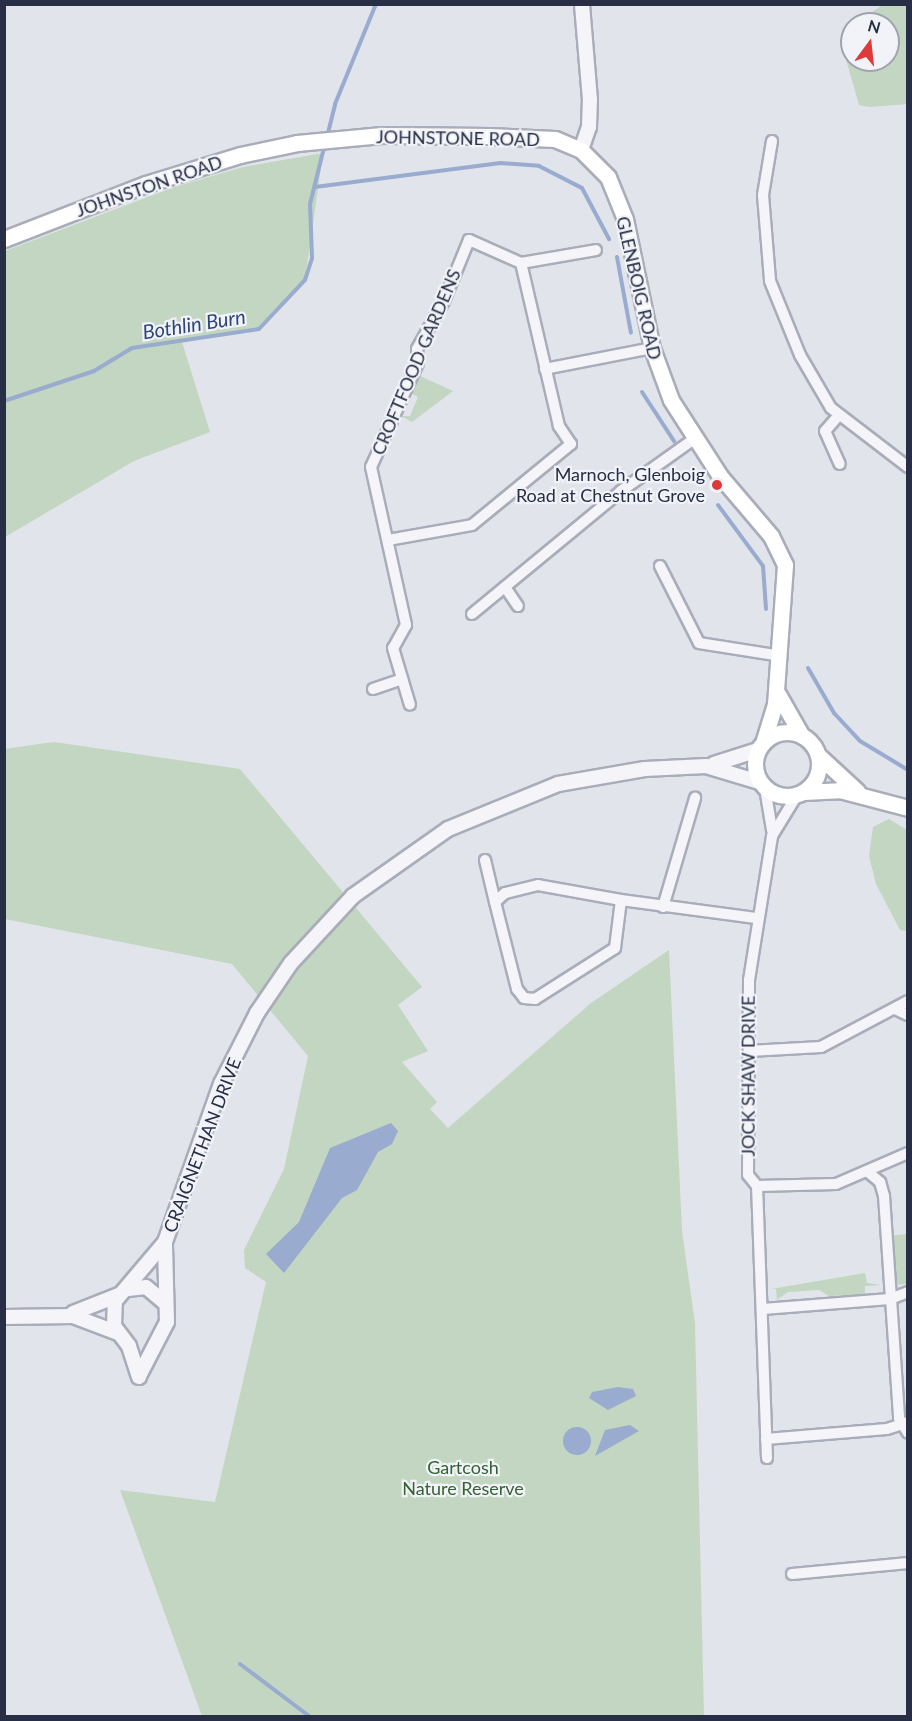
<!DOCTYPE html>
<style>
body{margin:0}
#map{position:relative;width:912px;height:1721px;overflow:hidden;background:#e1e4eb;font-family:Lato,sans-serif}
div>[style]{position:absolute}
.green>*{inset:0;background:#c3d6c1}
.water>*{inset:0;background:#99abcf}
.round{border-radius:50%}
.stream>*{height:4px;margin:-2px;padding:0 2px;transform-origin:2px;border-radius:2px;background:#99abcf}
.roads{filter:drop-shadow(2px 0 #a9adb9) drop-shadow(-2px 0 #a9adb9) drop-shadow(0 2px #a9adb9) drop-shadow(0 -2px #a9adb9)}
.minor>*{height:10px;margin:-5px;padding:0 5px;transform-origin:5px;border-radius:5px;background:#f5f5f9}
.tertiary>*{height:14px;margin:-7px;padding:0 7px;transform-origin:7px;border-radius:7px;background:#f5f5f9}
.secondary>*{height:15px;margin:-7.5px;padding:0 7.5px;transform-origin:7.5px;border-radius:7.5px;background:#fff}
.secondary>.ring{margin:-7.5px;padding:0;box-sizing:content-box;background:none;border:15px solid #fff;border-radius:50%}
.dots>*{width:16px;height:16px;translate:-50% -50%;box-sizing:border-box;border:3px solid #f1f3f8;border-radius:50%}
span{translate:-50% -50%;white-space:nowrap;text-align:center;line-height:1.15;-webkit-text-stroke:4.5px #f1f3f8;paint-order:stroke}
.street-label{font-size:18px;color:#272e45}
.poi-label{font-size:18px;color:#272e45}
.right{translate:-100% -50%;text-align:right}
.park-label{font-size:18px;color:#356233}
.water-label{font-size:20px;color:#2d457e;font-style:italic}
.frame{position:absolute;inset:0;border:6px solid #272e45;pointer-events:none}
.north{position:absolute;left:840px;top:12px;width:60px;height:60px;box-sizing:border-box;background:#f1f3f8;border:2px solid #a0a4b0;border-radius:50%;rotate:15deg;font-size:16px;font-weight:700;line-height:24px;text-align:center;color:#272e45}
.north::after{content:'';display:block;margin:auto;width:21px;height:27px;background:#dd3a3a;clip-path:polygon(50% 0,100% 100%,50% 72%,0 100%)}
</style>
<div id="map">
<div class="green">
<div style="clip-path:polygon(882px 5px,907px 5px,907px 104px,870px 107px,859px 105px,843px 49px,846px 32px,852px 27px,852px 60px,888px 60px,888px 24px,855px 24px)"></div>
<div style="clip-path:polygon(323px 153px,305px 280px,259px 329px,182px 342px,210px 432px,134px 461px,5px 537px,5px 251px,174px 187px,243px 167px)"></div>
<div style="clip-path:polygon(420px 376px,453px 391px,412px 422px,401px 416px,410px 416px,418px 397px,411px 393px)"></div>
<div style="clip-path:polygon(54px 742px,240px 769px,422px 987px,398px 1005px,428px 1051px,402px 1062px,437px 1102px,430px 1109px,448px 1128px,591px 1003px,669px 950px,682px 1231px,695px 1323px,704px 1716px,202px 1716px,120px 1490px,215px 1502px,266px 1282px,245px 1268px,244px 1250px,284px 1169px,308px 1056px,232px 964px,5px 919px,4px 749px)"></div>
<div style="clip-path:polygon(889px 819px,907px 830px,907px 931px,900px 930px,876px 884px,869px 856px,873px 827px)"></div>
<div style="clip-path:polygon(907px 1234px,907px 1284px,893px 1285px,887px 1236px)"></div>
<div style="clip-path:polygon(865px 1273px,867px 1283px,880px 1285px,865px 1286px,865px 1294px,829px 1296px,819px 1290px,788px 1292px,777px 1300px,776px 1289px,771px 1289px)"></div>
</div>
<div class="water">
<div style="clip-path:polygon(391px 1123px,398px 1131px,392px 1144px,378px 1152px,357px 1190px,342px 1198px,284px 1273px,266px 1254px,299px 1222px,330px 1148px)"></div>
<div style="clip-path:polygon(618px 1387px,633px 1389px,636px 1396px,608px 1410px,589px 1398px,592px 1392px)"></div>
<div style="clip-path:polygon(630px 1425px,639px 1431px,595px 1456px,605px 1430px)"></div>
<div class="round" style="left:563px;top:1427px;width:28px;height:28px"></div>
</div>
<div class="stream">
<div style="left:327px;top:137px;width:34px;rotate:-76deg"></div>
<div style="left:335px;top:104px;width:108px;rotate:-67.7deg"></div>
<div style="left:315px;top:187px;width:187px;rotate:-7.4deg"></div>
<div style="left:500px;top:163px;width:39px;rotate:4deg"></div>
<div style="left:539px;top:166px;width:48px;rotate:27.1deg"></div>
<div style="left:582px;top:188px;width:58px;rotate:62.1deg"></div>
<div style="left:617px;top:257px;width:77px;rotate:79.6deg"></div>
<div style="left:642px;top:392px;width:59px;rotate:56.9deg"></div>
<div style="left:4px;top:401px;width:95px;rotate:-18.4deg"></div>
<div style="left:94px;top:371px;width:44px;rotate:-31.2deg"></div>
<div style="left:132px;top:348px;width:128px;rotate:-8.5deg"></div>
<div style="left:259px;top:329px;width:67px;rotate:-46.8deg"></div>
<div style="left:305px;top:280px;width:23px;rotate:-72deg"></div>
<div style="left:312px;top:258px;width:54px;rotate:-92.1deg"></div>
<div style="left:310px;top:204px;width:62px;rotate:-76deg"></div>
<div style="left:718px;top:505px;width:76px;rotate:53.6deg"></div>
<div style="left:763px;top:566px;width:43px;rotate:86deg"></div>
<div style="left:808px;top:668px;width:52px;rotate:60deg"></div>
<div style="left:834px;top:713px;width:38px;rotate:47deg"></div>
<div style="left:860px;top:741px;width:56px;rotate:31.1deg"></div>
<div style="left:240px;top:1664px;width:86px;rotate:37deg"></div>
</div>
<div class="roads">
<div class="minor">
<div style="left:772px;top:141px;width:55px;rotate:99.5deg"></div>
<div style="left:763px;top:195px;width:86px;rotate:85.3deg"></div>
<div style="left:770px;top:281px;width:80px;rotate:67.9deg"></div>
<div style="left:800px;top:355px;width:61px;rotate:59.7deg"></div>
<div style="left:831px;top:408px;width:97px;rotate:37.5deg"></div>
<div style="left:521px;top:263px;width:76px;rotate:-9.8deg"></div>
<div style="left:545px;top:369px;width:109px;rotate:-11.1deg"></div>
<div style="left:839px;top:415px;width:21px;rotate:131deg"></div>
<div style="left:825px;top:431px;width:36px;rotate:66deg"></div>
<div style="left:388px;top:540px;width:85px;rotate:-10.1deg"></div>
<div style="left:472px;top:525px;width:128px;rotate:-39.3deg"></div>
<div style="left:571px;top:444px;width:22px;rotate:-124deg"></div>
<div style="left:559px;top:426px;width:167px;rotate:-103.1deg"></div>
<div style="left:521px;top:263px;width:57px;rotate:-156.1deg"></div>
<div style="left:469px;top:240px;width:66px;rotate:112.3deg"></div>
<div style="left:444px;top:301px;width:55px;rotate:119.4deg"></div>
<div style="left:417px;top:349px;width:14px;rotate:86deg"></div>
<div style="left:418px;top:363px;width:114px;rotate:114.3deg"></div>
<div style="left:371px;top:467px;width:162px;rotate:77.5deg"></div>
<div style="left:406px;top:625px;width:26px;rotate:119deg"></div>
<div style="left:393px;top:648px;width:59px;rotate:73.4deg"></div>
<div style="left:660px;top:566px;width:86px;rotate:63.1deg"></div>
<div style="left:699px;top:643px;width:77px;rotate:9deg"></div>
<div style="left:505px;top:587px;width:23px;rotate:56deg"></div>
<div style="left:472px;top:614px;width:193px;rotate:-39.5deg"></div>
<div style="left:621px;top:491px;width:90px;rotate:-35.5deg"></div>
<div style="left:373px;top:689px;width:31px;rotate:-19deg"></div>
<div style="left:765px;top:788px;width:43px;rotate:80.5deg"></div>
<div style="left:485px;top:860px;width:43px;rotate:76.6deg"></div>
<div style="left:621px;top:900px;width:84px;rotate:-169.8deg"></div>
<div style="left:538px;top:885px;width:34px;rotate:166deg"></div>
<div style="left:505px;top:893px;width:13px;rotate:138deg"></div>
<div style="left:495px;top:902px;width:90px;rotate:75.8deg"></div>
<div style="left:517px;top:989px;width:11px;rotate:52deg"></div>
<div style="left:524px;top:998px;width:11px;rotate:5deg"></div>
<div style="left:535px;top:999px;width:95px;rotate:-32.5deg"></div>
<div style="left:615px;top:948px;width:48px;rotate:-82.9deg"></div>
<div style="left:621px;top:900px;width:136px;rotate:7.6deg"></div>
<div style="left:663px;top:907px;width:114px;rotate:-73.6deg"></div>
<div style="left:895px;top:1009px;width:14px;rotate:25deg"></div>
<div style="left:749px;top:1051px;width:72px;rotate:-3.2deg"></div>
<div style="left:821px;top:1047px;width:98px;rotate:-27.9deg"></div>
<div style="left:868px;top:1172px;width:16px;rotate:40deg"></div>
<div style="left:880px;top:1182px;width:15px;rotate:74deg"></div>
<div style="left:884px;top:1196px;width:223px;rotate:86.1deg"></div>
<div style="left:899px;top:1418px;width:17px;rotate:59deg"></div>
<div style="left:757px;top:1186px;width:79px;rotate:-1.5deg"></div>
<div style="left:836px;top:1184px;width:78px;rotate:-23.3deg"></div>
<div style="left:763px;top:1309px;width:127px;rotate:-4.5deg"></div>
<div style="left:890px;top:1299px;width:19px;rotate:-21deg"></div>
<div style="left:766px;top:1439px;width:121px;rotate:-4.7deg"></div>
<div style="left:887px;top:1429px;width:22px;rotate:-18deg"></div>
<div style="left:767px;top:1458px;width:272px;rotate:-92.1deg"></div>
<div style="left:757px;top:1186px;width:14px;rotate:-129deg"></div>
<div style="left:748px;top:1175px;width:195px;rotate:-89.7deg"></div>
<div style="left:749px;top:980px;width:146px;rotate:-80.9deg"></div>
<div style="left:772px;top:836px;width:48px;rotate:-58.6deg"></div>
<div style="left:792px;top:1574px;width:117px;rotate:-5.4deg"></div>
</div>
<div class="tertiary">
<div style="left:581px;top:150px;width:24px;rotate:-71deg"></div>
<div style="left:589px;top:127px;width:27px;rotate:-88deg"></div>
<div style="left:590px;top:100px;width:96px;rotate:-94.8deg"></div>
<div style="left:714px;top:764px;width:46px;rotate:-17.7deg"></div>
<div style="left:128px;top:1289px;width:18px;rotate:-6deg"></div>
<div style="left:146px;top:1287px;width:26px;rotate:40deg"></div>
<div style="left:73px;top:1313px;width:49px;rotate:-21.4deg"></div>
<div style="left:4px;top:1317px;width:69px;rotate:-0.8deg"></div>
<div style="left:73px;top:1316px;width:48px;rotate:20.7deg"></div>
<div style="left:139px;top:1376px;width:61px;rotate:-62.6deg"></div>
<div style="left:167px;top:1322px;width:78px;rotate:-91.5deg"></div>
<div style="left:139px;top:1377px;width:33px;rotate:-108deg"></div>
<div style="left:129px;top:1346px;width:25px;rotate:-127deg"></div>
<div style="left:114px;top:1326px;width:25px;rotate:-88deg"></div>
<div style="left:115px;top:1301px;width:77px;rotate:-49.7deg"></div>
<div style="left:165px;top:1242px;width:168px;rotate:-70.5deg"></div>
<div style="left:221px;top:1084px;width:80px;rotate:-63.1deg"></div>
<div style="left:257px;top:1013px;width:60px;rotate:-55.8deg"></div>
<div style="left:291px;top:963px;width:91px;rotate:-47.2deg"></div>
<div style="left:353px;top:896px;width:116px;rotate:-35.2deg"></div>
<div style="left:448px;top:829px;width:119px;rotate:-22.2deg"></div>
<div style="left:558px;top:784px;width:88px;rotate:-9.8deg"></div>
<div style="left:645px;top:769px;width:61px;rotate:-2.8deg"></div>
<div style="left:706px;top:766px;width:55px;rotate:16.8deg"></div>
</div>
<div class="secondary">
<div style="left:4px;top:239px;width:152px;rotate:-21.2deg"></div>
<div style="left:146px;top:184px;width:98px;rotate:-17.1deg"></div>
<div style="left:240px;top:155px;width:58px;rotate:-11.9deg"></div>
<div style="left:297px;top:143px;width:85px;rotate:-5.4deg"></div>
<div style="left:382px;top:135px;width:107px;rotate:0.5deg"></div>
<div style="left:489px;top:136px;width:66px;rotate:2.6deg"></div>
<div style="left:555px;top:139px;width:28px;rotate:23deg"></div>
<div style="left:581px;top:150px;width:38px;rotate:45deg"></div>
<div style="left:608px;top:177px;width:45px;rotate:68deg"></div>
<div style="left:625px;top:219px;width:132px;rotate:78.2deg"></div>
<div style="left:652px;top:348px;width:55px;rotate:69.9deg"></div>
<div style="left:671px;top:400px;width:90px;rotate:57.2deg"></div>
<div style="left:720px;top:476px;width:79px;rotate:49.6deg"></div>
<div style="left:771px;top:536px;width:32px;rotate:64deg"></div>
<div style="left:785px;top:565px;width:139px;rotate:94.1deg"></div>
<div style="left:775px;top:704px;width:39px;rotate:107deg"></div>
<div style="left:778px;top:694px;width:48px;rotate:60.3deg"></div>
<div class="ring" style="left:755px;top:732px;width:49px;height:49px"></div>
<div style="left:819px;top:756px;width:52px;rotate:42.6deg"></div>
<div style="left:804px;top:792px;width:35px;rotate:-3deg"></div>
<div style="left:839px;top:790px;width:71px;rotate:14.6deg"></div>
</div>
</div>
<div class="dots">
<div style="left:717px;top:485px;background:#dd3a3a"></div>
</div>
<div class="street-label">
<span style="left:458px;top:138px;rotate:1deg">JOHNSTONE ROAD</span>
<span style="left:149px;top:186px;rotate:-19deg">JOHNSTON ROAD</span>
<span style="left:639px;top:288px;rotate:77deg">GLENBOIG ROAD</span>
<span style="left:416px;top:362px;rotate:-67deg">CROFTFOOD GARDENS</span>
<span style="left:748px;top:1076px;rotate:-90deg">JOCK SHAW DRIVE</span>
<span style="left:202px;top:1145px;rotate:-69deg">CRAIGNETHAN DRIVE</span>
</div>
<div class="poi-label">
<span class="right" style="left:705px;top:485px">Marnoch, Glenboig<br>Road at Chestnut Grove</span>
</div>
<div class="park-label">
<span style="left:463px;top:1478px">Gartcosh<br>Nature Reserve</span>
</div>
<div class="water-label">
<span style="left:194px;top:324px;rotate:-9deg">Bothlin Burn</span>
</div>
<div class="frame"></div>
<div class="north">N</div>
</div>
